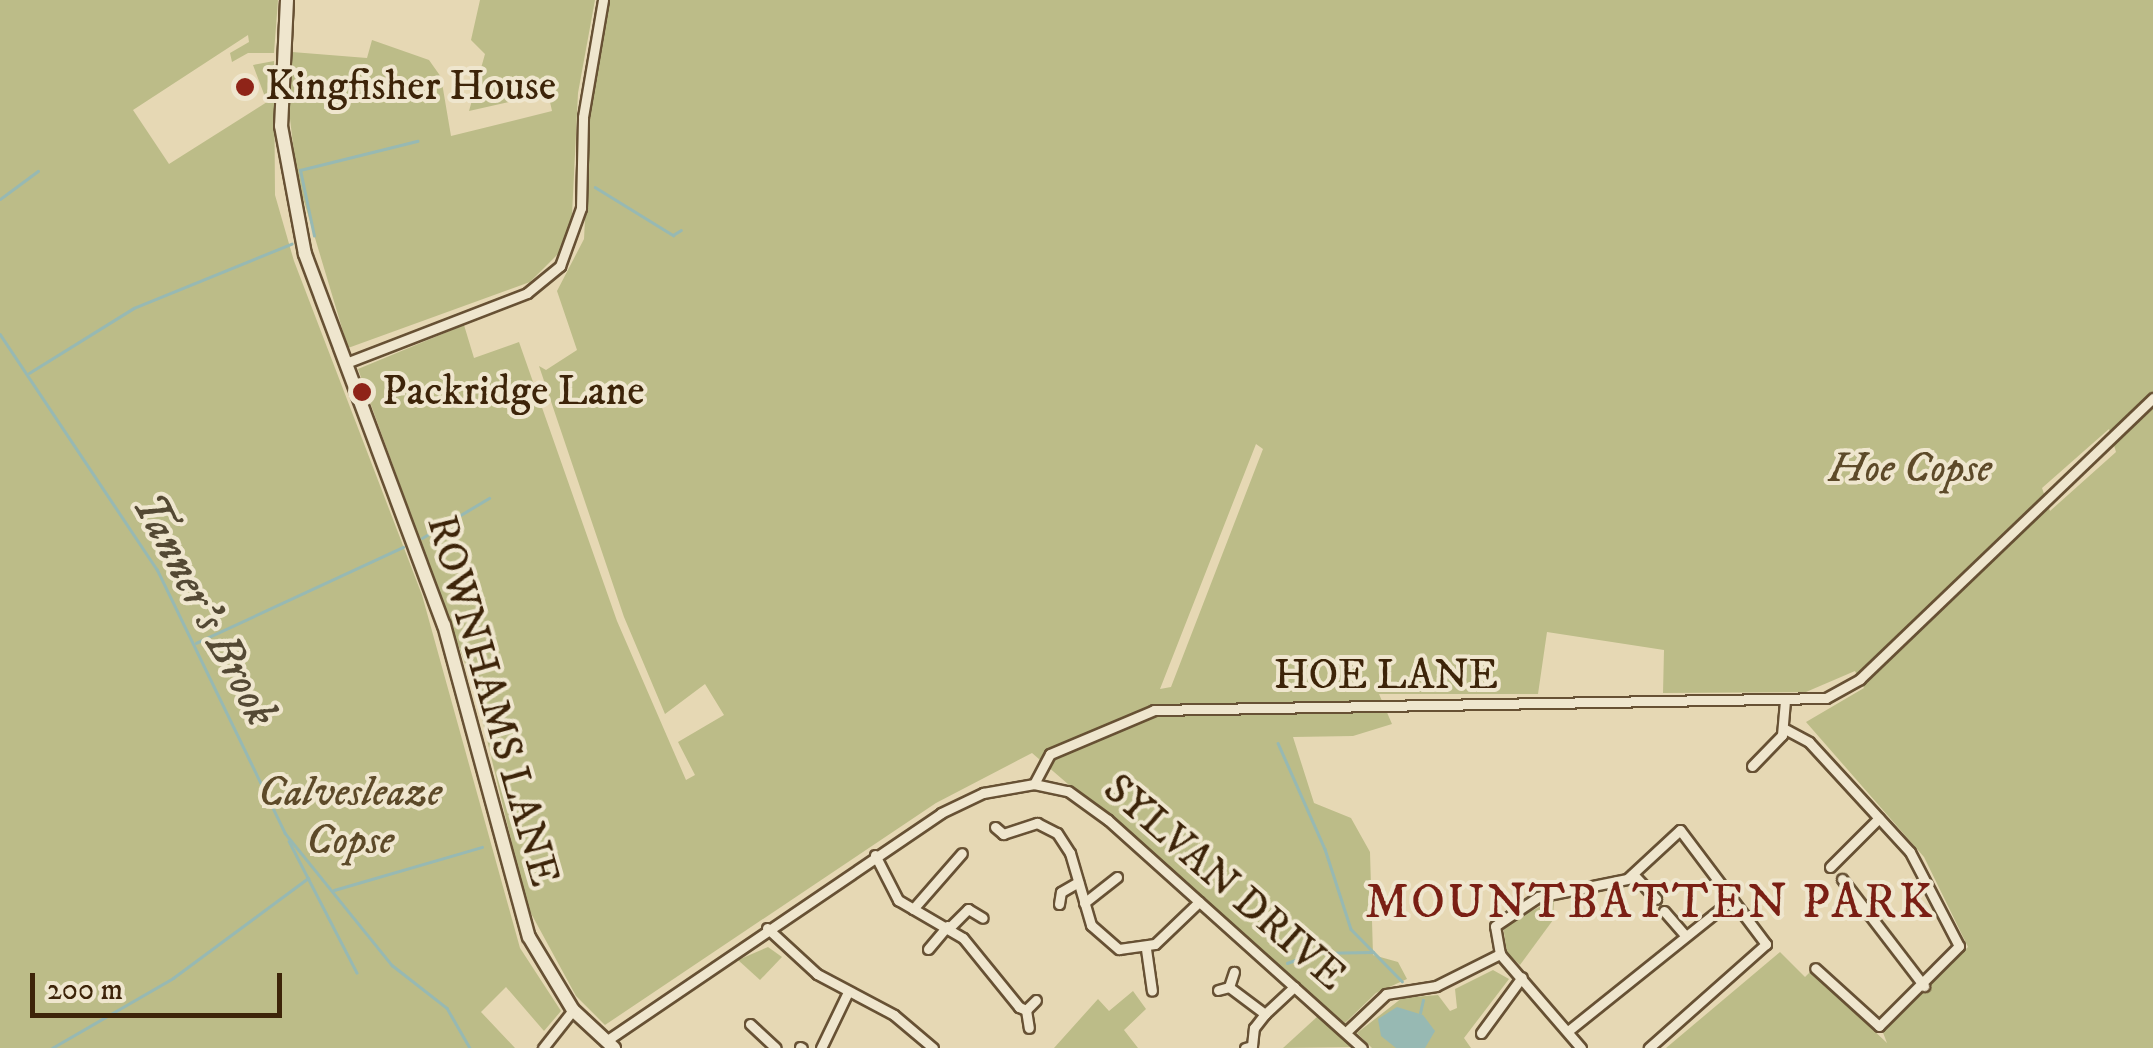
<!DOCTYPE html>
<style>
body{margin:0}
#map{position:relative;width:2153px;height:1048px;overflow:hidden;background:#e6d8b4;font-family:"IM FELL DW Pica",serif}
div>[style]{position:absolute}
.green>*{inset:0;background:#bcbc88}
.water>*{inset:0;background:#97b9b3}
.stream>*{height:2.5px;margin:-1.25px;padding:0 1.25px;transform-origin:1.25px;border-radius:1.25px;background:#97b9b3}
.roads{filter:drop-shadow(2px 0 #675134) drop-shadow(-2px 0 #675134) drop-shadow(0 2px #675134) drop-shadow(0 -2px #675134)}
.street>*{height:9px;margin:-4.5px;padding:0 4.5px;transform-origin:4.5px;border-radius:4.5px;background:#efe6ce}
.secondary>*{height:12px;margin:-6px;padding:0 6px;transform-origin:6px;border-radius:6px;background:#efe6ce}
.dots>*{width:28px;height:28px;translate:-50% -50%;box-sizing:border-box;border:5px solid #efe6ce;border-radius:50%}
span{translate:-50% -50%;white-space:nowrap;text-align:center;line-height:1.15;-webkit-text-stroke:8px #efe6ce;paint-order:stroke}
.poi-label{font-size:42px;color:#3d2409}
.left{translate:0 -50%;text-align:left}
.park-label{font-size:42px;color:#5d4a29;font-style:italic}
.street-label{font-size:42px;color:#3d2409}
.water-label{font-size:45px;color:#544934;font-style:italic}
.quarter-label{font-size:48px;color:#7a1f14;letter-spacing:2.5px}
.scale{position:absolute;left:30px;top:973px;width:252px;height:45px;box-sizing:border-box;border:5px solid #3d2409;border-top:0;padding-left:12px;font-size:30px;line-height:35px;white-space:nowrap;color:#3d2409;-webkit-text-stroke:8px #efe6ce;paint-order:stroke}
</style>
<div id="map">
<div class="green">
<div style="clip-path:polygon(0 0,278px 0,274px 53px,248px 53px,232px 62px,230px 53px,249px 42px,248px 35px,133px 110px,169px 164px,267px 102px,253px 65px,274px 61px,275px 195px,294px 261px,422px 595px,520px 948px,561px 1011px,544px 1031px,506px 987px,481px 1012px,515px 1048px,0 1048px)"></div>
<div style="clip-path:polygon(480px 0,595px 0,578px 93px,572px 215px,561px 251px,530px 282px,348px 348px,297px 178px,288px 102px,292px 52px,367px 58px,372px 40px,429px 60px,441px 77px,451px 136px,552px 111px,548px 93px,469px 111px,485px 54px,471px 40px)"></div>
<div style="clip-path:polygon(evenodd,609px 0,2153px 0,2153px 1048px,1666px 1048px,1780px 952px,1805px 977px,1811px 971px,1887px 1043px,1882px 1030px,1968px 947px,1924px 857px,1806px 722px,1864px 688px,1855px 671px,1806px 692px,1663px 693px,1664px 650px,1547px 632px,1538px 694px,1379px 694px,1392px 724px,1353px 736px,1293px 737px,1314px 803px,1351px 818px,1370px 852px,1373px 955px,1398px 962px,1407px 979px,1376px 993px,1345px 1023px,1032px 753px,936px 803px,605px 1025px,576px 996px,527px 906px,476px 694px,358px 369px,464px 325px,474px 358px,519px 342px,617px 621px,686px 780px,695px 775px,678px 742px,724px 715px,705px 684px,665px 714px,624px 617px,539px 366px,546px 370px,577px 350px,557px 291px,584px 239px,591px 100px,609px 0,2109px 429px,2116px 452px,2050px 511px,2042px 488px,2109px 429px,609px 0,1256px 444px,1263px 449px,1171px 687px,1160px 689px,1256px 444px)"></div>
<div style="clip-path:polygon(1554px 899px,1553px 920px,1520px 965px,1507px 953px,1503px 926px)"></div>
<div style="clip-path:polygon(768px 947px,782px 957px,760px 980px,738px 960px)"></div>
<div style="clip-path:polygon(1493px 970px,1509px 979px,1464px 1038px,1471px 1048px,1372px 1048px,1357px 1033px,1402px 998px,1438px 995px,1450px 1011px,1457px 1008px,1455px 989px)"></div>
<div style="clip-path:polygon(1133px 991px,1146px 1009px,1124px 1030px,1138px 1048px,1054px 1048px,1098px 999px,1109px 1011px)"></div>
<div style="clip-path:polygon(1318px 1016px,1352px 1047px,1283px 1048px)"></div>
</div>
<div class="water">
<div style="clip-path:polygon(1397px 1007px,1423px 1015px,1435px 1031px,1425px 1048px,1396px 1048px,1381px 1036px,1378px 1019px)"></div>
</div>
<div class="stream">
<div style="left:595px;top:187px;width:92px;rotate:31.6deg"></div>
<div style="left:673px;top:235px;width:9px;rotate:-32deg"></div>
<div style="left:0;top:199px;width:47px;rotate:-36.4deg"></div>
<div style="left:314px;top:236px;width:67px;rotate:-102deg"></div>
<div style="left:300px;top:170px;width:121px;rotate:-13.9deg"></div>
<div style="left:0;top:334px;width:283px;rotate:56.3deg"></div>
<div style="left:157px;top:569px;width:293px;rotate:64.1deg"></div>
<div style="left:285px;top:833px;width:170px;rotate:51deg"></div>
<div style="left:392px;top:965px;width:70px;rotate:38deg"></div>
<div style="left:447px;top:1008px;width:46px;rotate:60.1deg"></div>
<div style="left:29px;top:373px;width:123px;rotate:-31.8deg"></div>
<div style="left:134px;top:308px;width:170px;rotate:-22.2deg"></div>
<div style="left:422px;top:538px;width:78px;rotate:-30.8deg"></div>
<div style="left:196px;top:643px;width:228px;rotate:-24.9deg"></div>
<div style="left:1278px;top:743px;width:116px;rotate:66.1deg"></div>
<div style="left:1325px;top:849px;width:84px;rotate:72deg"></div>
<div style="left:1351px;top:929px;width:73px;rotate:45.6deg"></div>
<div style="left:289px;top:841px;width:148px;rotate:62.7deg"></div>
<div style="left:334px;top:890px;width:154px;rotate:-16.2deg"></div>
<div style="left:1287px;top:963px;width:29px;rotate:-20deg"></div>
<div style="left:1314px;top:953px;width:59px;rotate:-1deg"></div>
<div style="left:1420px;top:1013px;width:13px;rotate:-77deg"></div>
<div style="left:52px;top:1048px;width:140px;rotate:-30deg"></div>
<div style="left:173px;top:978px;width:168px;rotate:-36.5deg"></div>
</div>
<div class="roads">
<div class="street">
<div style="left:346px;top:363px;width:194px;rotate:-21.1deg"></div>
<div style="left:527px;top:293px;width:43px;rotate:-39.3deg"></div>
<div style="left:560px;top:266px;width:62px;rotate:-70.1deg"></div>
<div style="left:581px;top:208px;width:91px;rotate:-88.7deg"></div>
<div style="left:583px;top:117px;width:119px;rotate:-80.3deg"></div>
<div style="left:1785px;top:729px;width:27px;rotate:28deg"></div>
<div style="left:1809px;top:742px;width:149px;rotate:47.4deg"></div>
<div style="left:1910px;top:852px;width:106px;rotate:62.5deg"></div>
<div style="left:1959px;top:946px;width:113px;rotate:135deg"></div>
<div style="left:1879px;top:1026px;width:86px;rotate:-137.8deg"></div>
<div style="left:1752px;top:766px;width:43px;rotate:-45.9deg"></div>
<div style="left:1782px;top:735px;width:32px;rotate:-85deg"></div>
<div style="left:1034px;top:784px;width:34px;rotate:-62deg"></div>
<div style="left:1050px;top:754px;width:113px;rotate:-22.9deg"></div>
<div style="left:1154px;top:710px;width:672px;rotate:-1.02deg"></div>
<div style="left:1826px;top:698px;width:39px;rotate:-29deg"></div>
<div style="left:1860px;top:679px;width:406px;rotate:-43.8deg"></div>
<div style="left:995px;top:827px;width:11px;rotate:41deg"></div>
<div style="left:1003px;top:834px;width:36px;rotate:-18deg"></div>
<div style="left:1037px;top:823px;width:22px;rotate:27deg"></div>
<div style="left:1057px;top:833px;width:24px;rotate:57deg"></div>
<div style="left:1070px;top:853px;width:75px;rotate:73.7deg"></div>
<div style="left:1091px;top:925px;width:37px;rotate:41deg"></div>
<div style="left:1119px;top:949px;width:36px;rotate:-8deg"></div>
<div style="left:1155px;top:944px;width:61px;rotate:-43.7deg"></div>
<div style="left:875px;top:855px;width:51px;rotate:62.9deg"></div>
<div style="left:898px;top:900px;width:75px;rotate:30.3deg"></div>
<div style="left:963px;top:938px;width:89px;rotate:50.9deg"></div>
<div style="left:1019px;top:1007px;width:8px;rotate:23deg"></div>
<div style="left:1026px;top:1010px;width:14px;rotate:-45deg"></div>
<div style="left:1830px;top:867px;width:69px;rotate:-45deg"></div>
<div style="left:1633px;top:874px;width:34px;rotate:47deg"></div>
<div style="left:1842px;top:879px;width:135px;rotate:52.5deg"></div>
<div style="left:1084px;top:903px;width:42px;rotate:-38.2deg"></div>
<div style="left:1059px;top:904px;width:12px;rotate:-81deg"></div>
<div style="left:1061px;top:892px;width:20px;rotate:-30deg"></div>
<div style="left:913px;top:909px;width:74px;rotate:-48.8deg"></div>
<div style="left:1664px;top:911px;width:33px;rotate:49deg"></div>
<div style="left:767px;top:928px;width:68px;rotate:42.6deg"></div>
<div style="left:817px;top:974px;width:87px;rotate:28deg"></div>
<div style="left:894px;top:1015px;width:51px;rotate:40.2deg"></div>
<div style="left:949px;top:928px;width:27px;rotate:-45deg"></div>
<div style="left:968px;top:909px;width:17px;rotate:31deg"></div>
<div style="left:928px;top:949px;width:30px;rotate:-50deg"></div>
<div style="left:1146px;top:949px;width:42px;rotate:81.9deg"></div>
<div style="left:1229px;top:987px;width:16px;rotate:-72deg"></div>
<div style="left:1218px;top:990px;width:11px;rotate:-15deg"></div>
<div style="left:1229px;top:987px;width:45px;rotate:36.9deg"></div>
<div style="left:1265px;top:1014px;width:40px;rotate:-43deg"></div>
<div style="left:1026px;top:1010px;width:18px;rotate:81deg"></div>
<div style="left:750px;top:1024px;width:35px;rotate:43deg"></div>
<div style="left:1568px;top:1031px;width:211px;rotate:-38.7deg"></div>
<div style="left:1346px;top:1032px;width:55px;rotate:-43.5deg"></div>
<div style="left:1386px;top:994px;width:51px;rotate:-9.1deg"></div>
<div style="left:1436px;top:986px;width:72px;rotate:-26.6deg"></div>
<div style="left:1481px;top:1033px;width:69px;rotate:-53.8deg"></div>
<div style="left:606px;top:1041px;width:405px;rotate:-34.2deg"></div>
<div style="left:941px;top:813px;width:47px;rotate:-25.5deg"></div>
<div style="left:983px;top:793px;width:52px;rotate:-10deg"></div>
<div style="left:1034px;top:784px;width:35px;rotate:12deg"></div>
<div style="left:1068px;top:791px;width:49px;rotate:35.9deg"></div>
<div style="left:1108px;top:820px;width:341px;rotate:41.9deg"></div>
<div style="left:800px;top:1047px;width:2px;rotate:27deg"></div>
<div style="left:543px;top:1048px;width:48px;rotate:-51.7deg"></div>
<div style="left:821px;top:1048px;width:62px;rotate:-64.3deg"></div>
<div style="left:1245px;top:1048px;width:7px;rotate:-16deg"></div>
<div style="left:1252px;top:1046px;width:18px;rotate:-84deg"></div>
<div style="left:1254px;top:1028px;width:18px;rotate:-52deg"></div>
<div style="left:1581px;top:1048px;width:124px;rotate:-130.8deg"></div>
<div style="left:1500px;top:954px;width:28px;rotate:-100deg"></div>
<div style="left:1495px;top:926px;width:52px;rotate:-34deg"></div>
<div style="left:1538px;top:897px;width:91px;rotate:-11.4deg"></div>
<div style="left:1627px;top:879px;width:72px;rotate:-42.8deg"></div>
<div style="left:1680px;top:830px;width:143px;rotate:53deg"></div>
<div style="left:1766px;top:944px;width:157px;rotate:138.4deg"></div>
</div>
<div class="secondary">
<div style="left:287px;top:0;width:126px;rotate:92.7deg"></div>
<div style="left:281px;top:126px;width:130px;rotate:79.4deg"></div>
<div style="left:305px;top:254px;width:396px;rotate:69.5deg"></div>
<div style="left:444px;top:625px;width:323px;rotate:74.8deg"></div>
<div style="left:529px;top:937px;width:85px;rotate:58.9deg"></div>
<div style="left:573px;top:1010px;width:56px;rotate:42.8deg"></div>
</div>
</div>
<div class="dots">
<div style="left:245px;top:87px;background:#8f2418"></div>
<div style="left:362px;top:392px;background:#8f2418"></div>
</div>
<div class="poi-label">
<span class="left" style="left:265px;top:87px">Kingfisher House</span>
<span class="left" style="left:382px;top:392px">Packridge Lane</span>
</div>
<div class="park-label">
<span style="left:1910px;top:469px">Hoe Copse</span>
<span style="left:350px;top:817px">Calvesleaze<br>Copse</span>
</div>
<div class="street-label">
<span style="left:1386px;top:676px">HOE LANE</span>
<span style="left:492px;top:701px;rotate:74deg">ROWNHAMS LANE</span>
<span style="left:1224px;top:883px;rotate:41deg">SYLVAN DRIVE</span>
</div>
<div class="water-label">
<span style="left:203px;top:610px;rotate:62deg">Tanner's Brook</span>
</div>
<div class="quarter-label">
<span style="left:1650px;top:904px">MOUNTBATTEN PARK</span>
</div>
<div class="scale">200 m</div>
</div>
